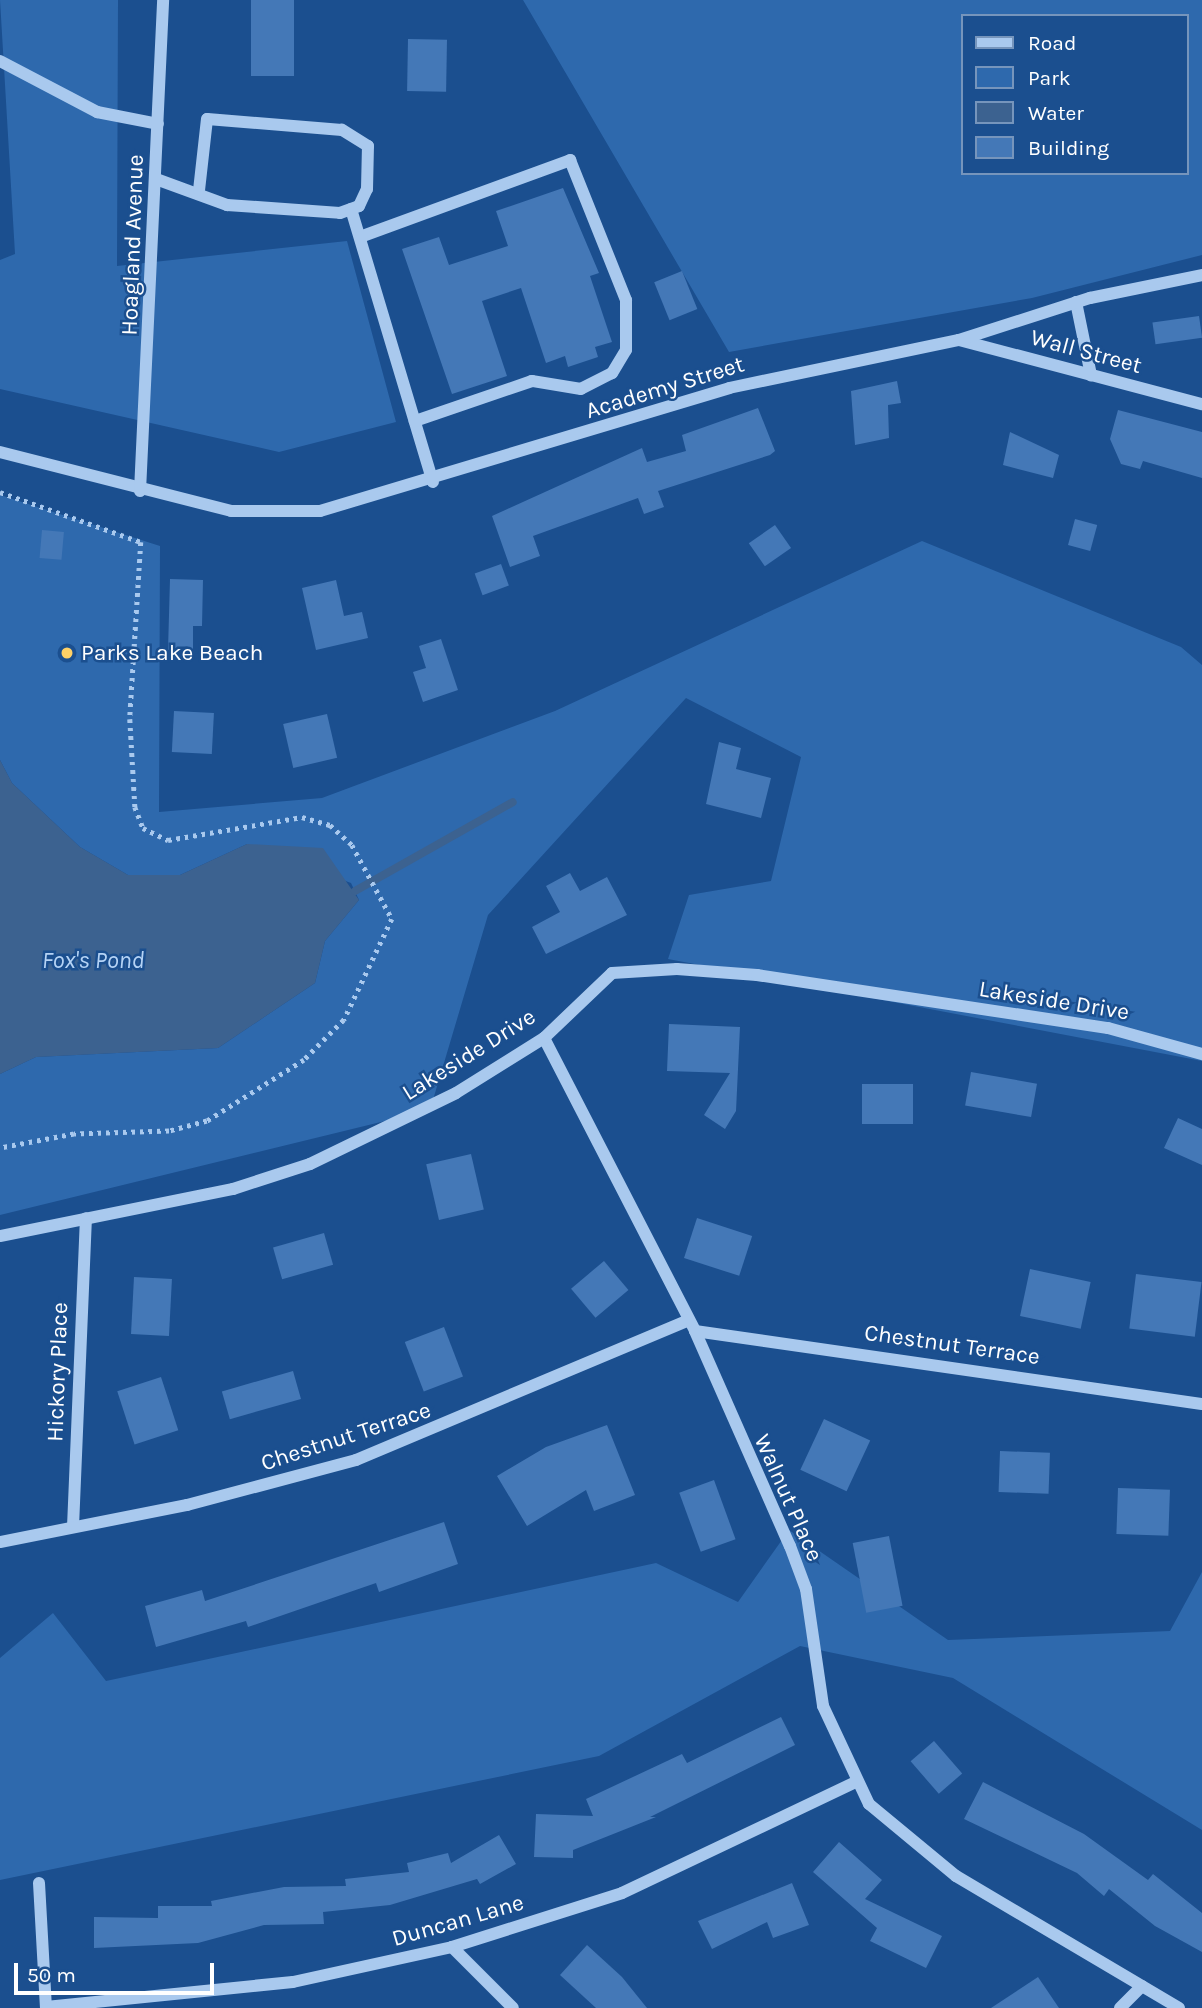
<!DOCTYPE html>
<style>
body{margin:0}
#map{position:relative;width:1202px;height:2008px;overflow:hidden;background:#1b4f8f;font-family:Karla,sans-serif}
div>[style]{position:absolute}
.green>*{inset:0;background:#2e69ad}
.water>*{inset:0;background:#3c6290}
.stream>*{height:8px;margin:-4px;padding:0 4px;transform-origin:4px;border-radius:4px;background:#3c6290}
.building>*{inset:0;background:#4478b7;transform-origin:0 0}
.path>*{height:4.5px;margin-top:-2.25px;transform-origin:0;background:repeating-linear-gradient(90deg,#a9c9ee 0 3.5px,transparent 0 8.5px)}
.minor>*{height:12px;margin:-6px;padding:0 6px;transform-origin:6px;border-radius:6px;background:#a9c9ee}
.dots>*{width:19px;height:19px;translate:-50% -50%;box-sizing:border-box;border:4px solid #1b4f8f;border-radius:50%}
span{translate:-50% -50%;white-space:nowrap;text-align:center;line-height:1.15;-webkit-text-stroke:5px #1b4f8f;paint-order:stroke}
.street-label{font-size:23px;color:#fff}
.poi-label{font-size:23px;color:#fff}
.left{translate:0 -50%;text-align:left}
.water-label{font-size:24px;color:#b5d3f5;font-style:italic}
.legend{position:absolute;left:961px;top:14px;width:228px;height:161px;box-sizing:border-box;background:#1b4f8f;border:2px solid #7695bc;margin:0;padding:9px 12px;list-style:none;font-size:21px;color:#fff}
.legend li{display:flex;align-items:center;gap:14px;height:35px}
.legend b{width:35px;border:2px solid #7695bc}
.scale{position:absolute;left:14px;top:1963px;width:200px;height:32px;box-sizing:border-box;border:4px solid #fff;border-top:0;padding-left:9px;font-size:21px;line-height:24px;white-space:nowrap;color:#fff;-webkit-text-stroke:5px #1b4f8f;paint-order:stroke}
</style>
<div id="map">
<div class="green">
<div style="clip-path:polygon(0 0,118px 0,117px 266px,347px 241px,396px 422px,279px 452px,0 389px,0 260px,15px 254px)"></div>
<div style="clip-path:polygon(evenodd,523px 0,1202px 0,1202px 255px,1032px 298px,729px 352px,523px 0,962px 16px,1186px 16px,1186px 173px,962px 173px,962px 16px)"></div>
<div style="clip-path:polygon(0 495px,160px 546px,159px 812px,322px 798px,555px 711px,922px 541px,1181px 647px,1202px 665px,1202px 1061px,668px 959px,689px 895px,771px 881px,801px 757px,686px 698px,488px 915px,430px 1110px,0 1215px,0 1074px,36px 1057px,218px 1048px,315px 983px,325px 941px,359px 900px,351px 883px,247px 844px,180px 875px,128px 875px,80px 847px,12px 783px,0 760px)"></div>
<div style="clip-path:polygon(789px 1530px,948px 1640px,1170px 1631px,1202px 1572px,1202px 1830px,953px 1678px,800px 1646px,599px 1756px,0 1880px,0 1658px,53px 1613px,106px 1681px,656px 1563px,738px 1602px)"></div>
</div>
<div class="water">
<div style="clip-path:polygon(0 760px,12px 783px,80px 847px,128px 875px,180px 875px,247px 844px,323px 848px,359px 900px,325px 941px,315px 983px,218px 1048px,36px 1057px,0 1074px)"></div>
</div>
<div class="stream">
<div style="left:355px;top:891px;width:181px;rotate:-29.4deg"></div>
</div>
<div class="building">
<div style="left:251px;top:0;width:43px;height:76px"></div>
<div style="left:408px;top:39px;width:39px;height:52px;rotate:1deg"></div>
<div style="clip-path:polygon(563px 188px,599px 273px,590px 276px,612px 342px,595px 347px,598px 357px,568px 367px,565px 356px,546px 363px,521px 288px,482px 301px,507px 376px,452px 394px,402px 249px,439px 237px,449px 265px,508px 246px,496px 211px)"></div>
<div style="left:682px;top:271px;width:41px;height:30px;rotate:68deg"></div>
<div style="left:1199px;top:316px;width:22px;height:47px;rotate:82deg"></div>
<div style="clip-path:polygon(897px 381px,901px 403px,888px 405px,889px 438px,855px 445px,851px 391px)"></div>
<div style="clip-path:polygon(758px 408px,775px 451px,770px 455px,658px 491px,664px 507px,644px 514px,638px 498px,533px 536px,540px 556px,510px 567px,492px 516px,642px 448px,647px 462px,686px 451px,682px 435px)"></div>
<div style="clip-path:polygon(1118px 410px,1202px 432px,1202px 478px,1143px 461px,1140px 469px,1121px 464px,1110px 439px)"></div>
<div style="clip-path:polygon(1010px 432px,1059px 455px,1053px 478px,1003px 465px)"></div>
<div style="left:1075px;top:519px;width:23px;height:27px;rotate:15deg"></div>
<div style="left:775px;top:525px;width:28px;height:32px;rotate:55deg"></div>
<div style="left:42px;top:530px;width:22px;height:28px;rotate:5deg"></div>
<div style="left:501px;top:564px;width:23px;height:28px;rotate:70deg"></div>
<div style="clip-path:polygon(170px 579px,203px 580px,202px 626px,193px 626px,193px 651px,168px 650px)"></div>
<div style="clip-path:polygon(336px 580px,344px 616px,362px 612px,368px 638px,316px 650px,302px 588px)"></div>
<div style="clip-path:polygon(441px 639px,458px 690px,423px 702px,413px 672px,426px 668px,419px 646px)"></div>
<div style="left:174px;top:711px;width:40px;height:41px;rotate:3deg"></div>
<div style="left:327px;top:714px;width:45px;height:45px;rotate:77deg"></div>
<div style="clip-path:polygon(719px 742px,741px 748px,736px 769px,771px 778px,761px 818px,706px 804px)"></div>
<div style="clip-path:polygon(570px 873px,580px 891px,607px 877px,627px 915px,546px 954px,532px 927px,560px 912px,546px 886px)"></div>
<div style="clip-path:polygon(669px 1024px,740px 1027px,736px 1111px,725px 1129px,704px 1115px,730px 1073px,667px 1071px)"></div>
<div style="left:971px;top:1072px;width:67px;height:34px;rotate:10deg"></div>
<div style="left:862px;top:1084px;width:51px;height:40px"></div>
<div style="clip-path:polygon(1178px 1118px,1202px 1129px,1202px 1165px,1164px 1148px)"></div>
<div style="left:471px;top:1154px;width:57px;height:46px;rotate:77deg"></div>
<div style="left:697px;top:1218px;width:58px;height:42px;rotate:18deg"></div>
<div style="left:324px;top:1233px;width:33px;height:53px;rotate:74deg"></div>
<div style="left:604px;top:1261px;width:38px;height:43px;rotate:50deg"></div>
<div style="left:1030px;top:1269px;width:62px;height:48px;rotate:12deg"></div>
<div style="left:1136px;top:1274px;width:66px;height:55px;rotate:7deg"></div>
<div style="left:134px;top:1277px;width:38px;height:57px;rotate:3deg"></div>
<div style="left:444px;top:1327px;width:53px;height:42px;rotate:69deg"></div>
<div style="left:293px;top:1371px;width:29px;height:74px;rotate:74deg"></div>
<div style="left:161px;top:1377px;width:56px;height:46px;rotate:72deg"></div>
<div style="left:824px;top:1419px;width:51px;height:56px;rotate:25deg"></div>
<div style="clip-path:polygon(607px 1425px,635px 1495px,594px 1511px,586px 1490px,527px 1526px,497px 1476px,546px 1447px)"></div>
<div style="left:1000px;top:1451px;width:50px;height:41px;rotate:2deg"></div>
<div style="left:714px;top:1480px;width:63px;height:37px;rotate:70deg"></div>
<div style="left:1118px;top:1488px;width:52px;height:46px;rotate:2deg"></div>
<div style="clip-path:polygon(444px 1522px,458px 1564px,379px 1592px,376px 1583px,248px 1627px,246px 1621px,156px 1647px,145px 1606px,202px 1590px,205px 1601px)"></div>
<div style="left:889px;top:1536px;width:71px;height:37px;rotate:79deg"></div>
<div style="clip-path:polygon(781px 1717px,795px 1745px,650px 1817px,656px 1817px,573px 1850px,573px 1858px,534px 1857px,536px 1814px,593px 1816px,586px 1799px,682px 1754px,687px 1763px)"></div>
<div style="left:934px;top:1741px;width:43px;height:31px;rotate:49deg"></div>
<div style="clip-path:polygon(983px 1782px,1084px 1834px,1148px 1880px,1153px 1874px,1202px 1913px,1202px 1952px,1155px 1926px,1109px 1889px,1104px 1896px,1077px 1873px,964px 1819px)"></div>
<div style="clip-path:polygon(499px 1835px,516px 1864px,480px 1884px,477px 1879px,390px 1905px,323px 1912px,324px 1924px,264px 1925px,198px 1943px,94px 1948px,94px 1917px,158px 1918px,158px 1906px,212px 1906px,211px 1901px,284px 1887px,346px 1886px,345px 1879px,409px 1872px,407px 1863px,448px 1853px,451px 1863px)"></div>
<div style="clip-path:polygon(839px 1842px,882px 1880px,865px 1899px,942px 1936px,926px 1968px,870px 1941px,877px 1928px,813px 1872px)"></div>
<div style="clip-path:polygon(792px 1883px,809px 1925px,773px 1938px,767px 1922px,712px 1949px,698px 1921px)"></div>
<div style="clip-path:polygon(587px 1945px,622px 1977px,647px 2008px,596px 2008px,560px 1975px)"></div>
<div style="clip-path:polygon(1038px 1977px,1059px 2008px,991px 2008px)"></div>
</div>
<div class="path">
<div style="left:0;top:492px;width:150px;rotate:19.5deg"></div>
<div style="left:141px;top:542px;width:177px;rotate:93.6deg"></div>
<div style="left:130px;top:719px;width:88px;rotate:86.7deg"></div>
<div style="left:135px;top:807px;width:22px;rotate:69deg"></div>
<div style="left:143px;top:828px;width:28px;rotate:26deg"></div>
<div style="left:168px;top:840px;width:136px;rotate:-9.7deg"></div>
<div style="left:302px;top:817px;width:29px;rotate:16deg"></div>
<div style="left:330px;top:825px;width:30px;rotate:42deg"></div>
<div style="left:352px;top:845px;width:84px;rotate:61.6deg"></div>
<div style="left:392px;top:919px;width:112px;rotate:115.4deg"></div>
<div style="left:344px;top:1020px;width:57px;rotate:135deg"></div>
<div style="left:304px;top:1060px;width:115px;rotate:147.8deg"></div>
<div style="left:207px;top:1121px;width:39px;rotate:165deg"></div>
<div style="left:169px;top:1131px;width:95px;rotate:178.2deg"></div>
<div style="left:74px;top:1134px;width:75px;rotate:169.3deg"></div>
</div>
<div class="minor">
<div style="left:0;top:61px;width:110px;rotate:27.7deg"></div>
<div style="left:97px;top:112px;width:62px;rotate:11.1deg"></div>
<div style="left:156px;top:179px;width:76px;rotate:20.1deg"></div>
<div style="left:227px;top:205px;width:113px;rotate:4deg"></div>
<div style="left:340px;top:213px;width:20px;rotate:-20deg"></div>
<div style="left:359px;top:206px;width:19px;rotate:-65deg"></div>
<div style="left:367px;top:189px;width:43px;rotate:-88.7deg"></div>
<div style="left:368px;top:146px;width:31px;rotate:-148deg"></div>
<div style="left:342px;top:130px;width:135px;rotate:-175.3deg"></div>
<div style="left:207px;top:119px;width:71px;rotate:96.4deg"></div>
<div style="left:351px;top:209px;width:285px;rotate:73.3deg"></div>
<div style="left:360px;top:237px;width:224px;rotate:-20.1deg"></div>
<div style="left:570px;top:160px;width:151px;rotate:68.2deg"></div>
<div style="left:626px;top:300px;width:50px;rotate:90deg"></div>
<div style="left:626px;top:350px;width:27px;rotate:121deg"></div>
<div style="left:612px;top:373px;width:35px;rotate:153deg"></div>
<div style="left:581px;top:389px;width:50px;rotate:-170.7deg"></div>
<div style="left:532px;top:381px;width:124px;rotate:161.1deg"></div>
<div style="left:1076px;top:302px;width:75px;rotate:78.4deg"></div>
<div style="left:959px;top:340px;width:251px;rotate:14.8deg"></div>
<div style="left:0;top:452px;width:238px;rotate:14.3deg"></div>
<div style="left:231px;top:511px;width:89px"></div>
<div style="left:320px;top:511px;width:427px;rotate:-16.7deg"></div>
<div style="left:729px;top:388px;width:235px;rotate:-11.8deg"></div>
<div style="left:959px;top:340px;width:138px;rotate:-17.8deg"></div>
<div style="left:1090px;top:298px;width:114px;rotate:-11.6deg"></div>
<div style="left:140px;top:491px;width:492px;rotate:-87.3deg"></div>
<div style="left:544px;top:1038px;width:330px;rotate:62.7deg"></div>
<div style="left:695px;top:1331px;width:235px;rotate:66.2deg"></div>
<div style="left:790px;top:1546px;width:46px;rotate:69.6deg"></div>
<div style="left:806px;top:1589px;width:118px;rotate:81.7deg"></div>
<div style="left:823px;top:1706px;width:108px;rotate:64.9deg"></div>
<div style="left:869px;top:1804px;width:113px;rotate:39.6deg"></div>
<div style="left:956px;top:1876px;width:259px;rotate:30.6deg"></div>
<div style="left:0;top:1236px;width:238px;rotate:-11.4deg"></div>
<div style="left:233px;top:1189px;width:81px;rotate:-18deg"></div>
<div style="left:310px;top:1164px;width:162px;rotate:-25.9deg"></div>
<div style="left:456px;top:1093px;width:104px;rotate:-32deg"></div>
<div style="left:544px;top:1038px;width:94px;rotate:-43.7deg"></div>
<div style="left:612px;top:973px;width:65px;rotate:-3.5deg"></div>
<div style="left:677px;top:969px;width:80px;rotate:4.3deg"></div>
<div style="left:757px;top:975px;width:355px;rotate:8.6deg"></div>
<div style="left:1108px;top:1028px;width:98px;rotate:15.5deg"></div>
<div style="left:695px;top:1331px;width:512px;rotate:8.19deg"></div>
<div style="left:73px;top:1527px;width:309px;rotate:-87.6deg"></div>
<div style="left:0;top:1542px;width:191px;rotate:-11.2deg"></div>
<div style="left:187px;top:1505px;width:175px;rotate:-14.9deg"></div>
<div style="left:356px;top:1460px;width:361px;rotate:-22.8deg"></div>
<div style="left:39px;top:1883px;width:125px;rotate:86.8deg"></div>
<div style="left:452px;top:1947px;width:86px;rotate:45deg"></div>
<div style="left:46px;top:2007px;width:248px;rotate:-5.8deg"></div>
<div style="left:293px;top:1982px;width:163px;rotate:-12.4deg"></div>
<div style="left:452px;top:1947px;width:178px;rotate:-17.6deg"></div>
<div style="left:622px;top:1893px;width:259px;rotate:-25.4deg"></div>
<div style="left:1120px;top:2008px;width:31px;rotate:-45deg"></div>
</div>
<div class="dots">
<div style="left:67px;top:653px;background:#ffd166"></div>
</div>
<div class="street-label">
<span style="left:133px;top:245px;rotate:-88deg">Hoagland Avenue</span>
<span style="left:1086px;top:352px;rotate:15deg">Wall Street</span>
<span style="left:665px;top:388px;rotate:-17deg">Academy Street</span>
<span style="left:1054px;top:1001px;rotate:9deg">Lakeside Drive</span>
<span style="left:469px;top:1055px;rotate:-32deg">Lakeside Drive</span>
<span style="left:952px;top:1345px;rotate:8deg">Chestnut Terrace</span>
<span style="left:58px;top:1372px;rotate:-88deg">Hickory Place</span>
<span style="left:346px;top:1437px;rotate:-18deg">Chestnut Terrace</span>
<span style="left:788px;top:1498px;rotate:66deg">Walnut Place</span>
<span style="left:458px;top:1921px;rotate:-16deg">Duncan Lane</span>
</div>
<div class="poi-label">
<span class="left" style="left:81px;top:653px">Parks Lake Beach</span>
</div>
<div class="water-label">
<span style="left:93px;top:961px">Fox's Pond</span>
</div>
<ul class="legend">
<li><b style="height:9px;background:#a9c9ee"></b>Road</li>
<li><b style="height:19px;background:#2e69ad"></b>Park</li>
<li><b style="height:19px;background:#3c6290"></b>Water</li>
<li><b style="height:19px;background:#4478b7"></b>Building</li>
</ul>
<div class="scale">50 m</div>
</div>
